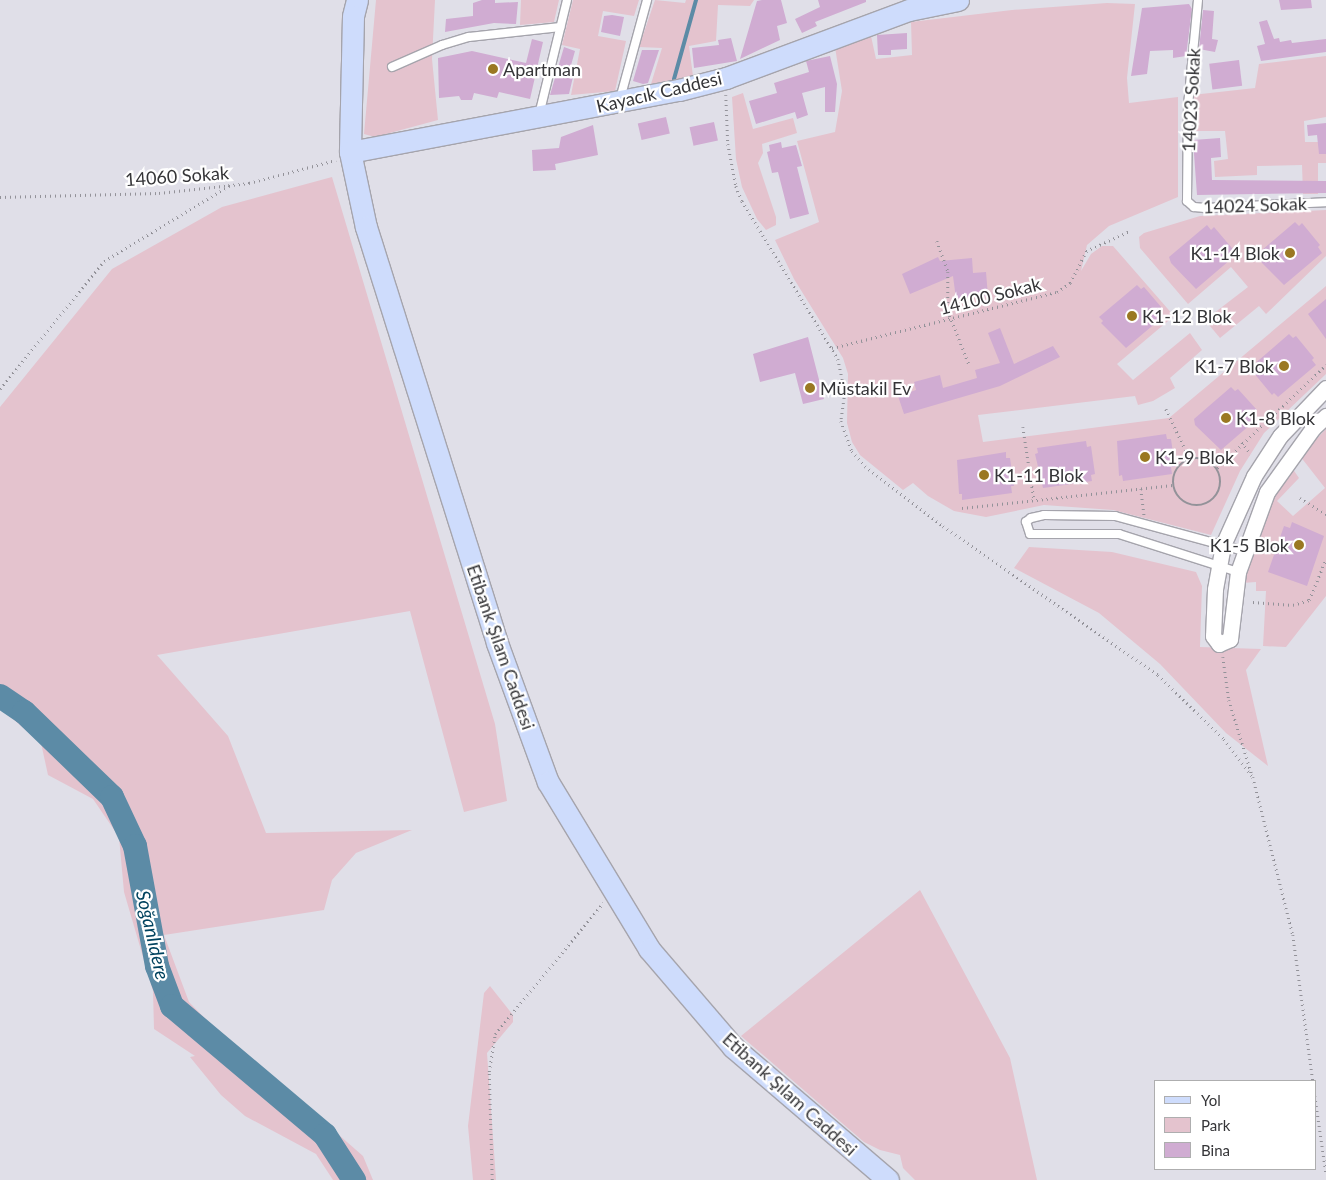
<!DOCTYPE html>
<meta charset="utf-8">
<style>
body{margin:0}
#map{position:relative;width:1326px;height:1180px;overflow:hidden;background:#e0dfe8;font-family:Lato,sans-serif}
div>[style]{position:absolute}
.green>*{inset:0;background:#e4c3ce}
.stream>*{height:4px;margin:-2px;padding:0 2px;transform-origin:2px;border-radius:2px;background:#5c8ba6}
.river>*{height:24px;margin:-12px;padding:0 12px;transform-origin:12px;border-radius:12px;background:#5c8ba6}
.building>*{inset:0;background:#d0acd2;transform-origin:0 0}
.path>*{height:2.5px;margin-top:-1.25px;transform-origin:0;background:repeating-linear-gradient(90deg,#939299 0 1px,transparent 0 5px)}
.path>.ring{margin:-1.25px;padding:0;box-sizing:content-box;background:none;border:2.5px solid #939299;border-radius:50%}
.roads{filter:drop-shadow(1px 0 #a5a4ac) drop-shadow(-1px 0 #a5a4ac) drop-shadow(0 1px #a5a4ac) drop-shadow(0 -1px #a5a4ac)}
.lane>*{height:8px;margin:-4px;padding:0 4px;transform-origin:4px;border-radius:4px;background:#fff}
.street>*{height:15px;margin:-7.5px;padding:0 7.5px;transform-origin:7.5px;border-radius:7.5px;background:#fff}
.secondary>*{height:21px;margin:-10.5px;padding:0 10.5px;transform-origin:10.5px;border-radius:10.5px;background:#cedcfc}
.dots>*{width:14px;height:14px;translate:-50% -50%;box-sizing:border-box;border:2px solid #fff;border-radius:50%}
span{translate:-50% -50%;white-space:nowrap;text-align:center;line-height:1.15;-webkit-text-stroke:4.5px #fff;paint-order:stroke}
.poi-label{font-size:18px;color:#353538}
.left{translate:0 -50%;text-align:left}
.right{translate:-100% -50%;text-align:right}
.street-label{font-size:18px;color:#353538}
.water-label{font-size:19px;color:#00425e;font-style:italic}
.legend{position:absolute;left:1154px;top:1080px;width:162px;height:90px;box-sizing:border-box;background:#fff;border:1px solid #aeaeaf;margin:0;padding:6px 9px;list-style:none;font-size:15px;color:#353538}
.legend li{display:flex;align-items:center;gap:10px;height:25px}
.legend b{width:25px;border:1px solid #aeaeaf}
</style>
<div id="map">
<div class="green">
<div style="clip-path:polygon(376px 0,435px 0,432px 59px,438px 120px,375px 137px,364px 134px)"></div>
<div style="clip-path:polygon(521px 0,559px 0,554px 22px,520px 25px)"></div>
<div style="clip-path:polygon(573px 0,639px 0,634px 16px,603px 11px,598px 36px,626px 41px,615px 91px,571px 95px,580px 49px,562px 45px)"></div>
<div style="clip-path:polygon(655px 0,685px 3px,686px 0,754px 0,750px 6px,718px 5px,716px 41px,689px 46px,693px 76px,651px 84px,662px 48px,639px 47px)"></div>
<div style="clip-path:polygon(1107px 3px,1135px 4px,1127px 78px,1129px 103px,1178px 97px,1178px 197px,1109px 226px,1087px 245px,1081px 271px,1091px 254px,1102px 246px,1113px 246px,1174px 316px,1117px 364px,1133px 380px,1190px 333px,1202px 350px,1170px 378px,1175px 388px,1153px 401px,1138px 405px,1135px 396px,978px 415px,983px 442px,1169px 418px,1326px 286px,1326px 374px,1264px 433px,1240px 471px,1211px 535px,1113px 510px,1044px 505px,986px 517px,954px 511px,928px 496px,913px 483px,903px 490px,860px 455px,852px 442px,847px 423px,848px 374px,843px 358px,794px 279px,775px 240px,819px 222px,797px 141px,835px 132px,842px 91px,835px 47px,871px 36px,876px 59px,912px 55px,911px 22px,1012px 10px)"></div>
<div style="clip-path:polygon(1326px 56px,1326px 117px,1304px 121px,1305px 142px,1326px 142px,1326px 163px,1318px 163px,1318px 194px,1303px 194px,1302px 165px,1257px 166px,1257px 175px,1215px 177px,1214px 161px,1228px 159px,1225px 131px,1192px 131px,1192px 95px,1255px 88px,1259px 64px)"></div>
<div style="clip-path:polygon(743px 93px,753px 129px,793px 118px,797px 133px,762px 144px,763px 153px,758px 163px,776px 217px,776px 225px,766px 230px,757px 219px,742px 187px,736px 159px,732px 97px)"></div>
<div style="clip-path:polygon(332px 177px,495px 724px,507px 801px,464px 812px,410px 611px,157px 655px,228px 736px,266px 833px,412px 830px,356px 853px,332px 880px,324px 910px,164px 935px,189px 1002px,231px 1045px,236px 1045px,363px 1156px,373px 1180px,333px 1180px,316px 1154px,245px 1116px,221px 1095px,190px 1057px,195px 1056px,154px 1029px,153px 991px,124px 892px,119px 837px,93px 799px,48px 775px,41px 743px,0 708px,0 407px,112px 269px,222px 207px)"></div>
<div style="clip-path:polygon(1326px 210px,1326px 256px,1266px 314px,1259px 306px,1220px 338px,1205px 320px,1248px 287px,1231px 267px,1188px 304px,1140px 248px,1139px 237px,1144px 233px,1200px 216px)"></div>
<div style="clip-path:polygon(1326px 429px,1326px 596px,1286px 647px,1263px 646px,1266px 591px,1256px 591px,1256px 582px,1242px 583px,1270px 500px,1290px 465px,1299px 478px,1277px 501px,1293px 516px,1325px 488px,1300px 456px)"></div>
<div style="clip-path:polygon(1029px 547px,1112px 552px,1196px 572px,1202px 586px,1200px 647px,1261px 649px,1246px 670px,1268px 766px,1226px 733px,1160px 664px,1099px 613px,1014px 568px)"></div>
<div style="clip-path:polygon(920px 890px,1010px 1058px,1037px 1180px,915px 1180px,903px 1168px,900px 1155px,880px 1150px,864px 1142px,741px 1036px)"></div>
<div style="clip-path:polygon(490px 986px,513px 1015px,513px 1022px,487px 1053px,496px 1180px,473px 1180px,468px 1126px,484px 993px)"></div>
</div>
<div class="stream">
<div style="left:674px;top:79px;width:82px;rotate:-74.4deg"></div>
</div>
<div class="river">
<div style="left:0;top:696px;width:29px;rotate:34deg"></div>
<div style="left:24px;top:712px;width:122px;rotate:44deg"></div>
<div style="left:112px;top:797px;width:54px;rotate:64.9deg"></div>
<div style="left:135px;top:846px;width:122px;rotate:79.6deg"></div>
<div style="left:157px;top:966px;width:43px;rotate:69.4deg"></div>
<div style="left:172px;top:1006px;width:200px;rotate:40.1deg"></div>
<div style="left:325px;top:1135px;width:54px;rotate:57.2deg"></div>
</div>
<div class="building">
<div style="clip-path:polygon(482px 0,495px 0,495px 3px,518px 2px,516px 24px,494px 23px,445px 32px,446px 19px,473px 16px,473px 3px)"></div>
<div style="clip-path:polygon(762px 0,781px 0,787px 23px,777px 26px,780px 40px,740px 59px,757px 1px)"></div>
<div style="clip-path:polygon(818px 0,866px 0,866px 2px,815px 22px,817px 26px,802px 33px,795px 19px,820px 7px)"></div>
<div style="clip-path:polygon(1279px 0,1311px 0,1312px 8px,1281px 10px)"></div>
<div style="clip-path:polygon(1189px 4px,1192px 9px,1186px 56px,1173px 58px,1173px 50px,1150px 51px,1147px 74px,1131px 76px,1142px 8px)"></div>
<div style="clip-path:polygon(1203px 10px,1214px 11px,1212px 39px,1218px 40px,1215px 52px,1199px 49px)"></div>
<div style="clip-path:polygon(612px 15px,624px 17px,620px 36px,601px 32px,604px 16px)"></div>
<div style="clip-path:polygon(1267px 20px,1274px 39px,1279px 38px,1280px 42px,1291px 40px,1292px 43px,1326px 39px,1326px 52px,1261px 61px,1257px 46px,1265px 44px,1259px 22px)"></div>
<div style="clip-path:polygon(907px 33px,907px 49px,891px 50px,891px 55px,878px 55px,877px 35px)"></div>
<div style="clip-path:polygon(731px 38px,737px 61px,694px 68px,692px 48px,719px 45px,718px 40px)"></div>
<div style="clip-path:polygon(532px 39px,543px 42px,530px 99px,499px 92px,497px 98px,474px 93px,472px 100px,461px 100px,459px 96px,439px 98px,438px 58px,472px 51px,526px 63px)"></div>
<div style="clip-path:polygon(564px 47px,575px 51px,568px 76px,573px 77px,569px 94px,550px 95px)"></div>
<div style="clip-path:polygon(642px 50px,659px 50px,648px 83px,643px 84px,633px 81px)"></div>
<div style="clip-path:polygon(830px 56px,837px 84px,835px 112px,825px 112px,825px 87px,802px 93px,808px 115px,797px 119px,795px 112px,756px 124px,749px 101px,777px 93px,774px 83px,809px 72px,806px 61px)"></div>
<div style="left:1239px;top:60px;width:26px;height:30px;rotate:83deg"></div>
<div style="left:666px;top:117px;width:17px;height:29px;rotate:77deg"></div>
<div style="left:714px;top:122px;width:19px;height:25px;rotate:78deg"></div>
<div style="clip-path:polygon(1326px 123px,1326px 154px,1319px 154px,1317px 135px,1308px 136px,1307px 125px)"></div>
<div style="clip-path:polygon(593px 125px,598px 155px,555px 164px,556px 170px,533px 171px,532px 150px,559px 148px,561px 137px)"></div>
<div style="clip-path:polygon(1220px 138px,1221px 157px,1211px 158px,1212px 180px,1326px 181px,1326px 193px,1197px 195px,1193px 140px)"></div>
<div style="clip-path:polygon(781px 142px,782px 148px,796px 145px,802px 166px,797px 167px,809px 214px,790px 219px,778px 172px,772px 173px,767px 152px,770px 151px,769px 145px)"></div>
<div style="clip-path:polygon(1295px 222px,1299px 226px,1302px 223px,1320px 245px,1318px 247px,1322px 253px,1284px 285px,1255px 256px)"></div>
<div style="clip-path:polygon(1207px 225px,1211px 230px,1214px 227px,1237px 254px,1196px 289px,1171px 263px,1169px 257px)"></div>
<div style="clip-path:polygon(938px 257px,940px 261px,972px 258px,973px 273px,986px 272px,988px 296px,956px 299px,953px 276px,910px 294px,902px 274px)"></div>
<div style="clip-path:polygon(1137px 285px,1141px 289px,1144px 287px,1162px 308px,1160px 310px,1164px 316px,1126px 348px,1101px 323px,1103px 321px,1099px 317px)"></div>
<div style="clip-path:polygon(1326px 299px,1326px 339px,1308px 314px)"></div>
<div style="clip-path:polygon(1000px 328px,1014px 364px,1053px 346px,1060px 357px,1000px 386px,904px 414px,898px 396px,916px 390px,914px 382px,940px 375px,943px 388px,977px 378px,975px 370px,1000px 363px,988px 333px)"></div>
<div style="clip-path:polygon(1289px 334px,1293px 338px,1296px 336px,1314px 358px,1312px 360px,1316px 365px,1278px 397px,1274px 393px,1272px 395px,1253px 372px,1255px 370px,1252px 366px)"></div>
<div style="clip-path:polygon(808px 337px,824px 399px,803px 404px,795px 373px,760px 382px,753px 354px)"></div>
<div style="clip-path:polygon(1231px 387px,1235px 391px,1238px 389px,1257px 410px,1254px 413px,1258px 418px,1221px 450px,1195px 425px,1194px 419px)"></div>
<div style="clip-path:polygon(1166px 434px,1167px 439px,1171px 439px,1175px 467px,1171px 467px,1172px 474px,1123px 481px,1122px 475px,1119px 476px,1117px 441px)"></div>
<div style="clip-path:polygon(1086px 441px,1087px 447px,1091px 446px,1095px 474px,1091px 475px,1092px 481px,1043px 488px,1035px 454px,1038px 453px,1037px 448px)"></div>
<div style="clip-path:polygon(1006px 452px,1006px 458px,1010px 458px,1014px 486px,1011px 486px,1012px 493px,962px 500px,962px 494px,959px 494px,957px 460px)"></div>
<div style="clip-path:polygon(1292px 522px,1324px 536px,1307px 586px,1268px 572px,1284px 526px,1290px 528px)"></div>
</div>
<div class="path">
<div style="left:726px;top:95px;width:49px;rotate:87.7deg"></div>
<div style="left:728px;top:144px;width:43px;rotate:79.2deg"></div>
<div style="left:736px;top:186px;width:16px;rotate:68deg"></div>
<div style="left:742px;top:201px;width:185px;rotate:58.7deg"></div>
<div style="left:838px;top:359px;width:35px;rotate:78deg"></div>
<div style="left:845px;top:393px;width:28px;rotate:98deg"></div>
<div style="left:841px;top:421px;width:32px;rotate:70deg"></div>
<div style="left:852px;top:451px;width:20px;rotate:49deg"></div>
<div style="left:865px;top:466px;width:98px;rotate:37.6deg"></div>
<div style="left:943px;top:526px;width:262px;rotate:34.7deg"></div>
<div style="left:1158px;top:675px;width:92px;rotate:44.1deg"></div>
<div style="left:1224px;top:739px;width:48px;rotate:52.7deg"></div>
<div style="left:1253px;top:777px;width:163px;rotate:75.8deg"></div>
<div style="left:1293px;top:935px;width:147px;rotate:82.2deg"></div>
<div style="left:0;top:197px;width:159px;rotate:-1.4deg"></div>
<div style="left:159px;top:193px;width:91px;rotate:-6.3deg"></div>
<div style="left:249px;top:183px;width:90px;rotate:-14.8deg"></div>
<div style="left:937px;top:241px;width:33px;rotate:70deg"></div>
<div style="left:948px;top:272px;width:39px;rotate:90deg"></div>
<div style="left:948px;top:311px;width:57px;rotate:68.4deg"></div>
<div style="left:832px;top:348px;width:232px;rotate:-14deg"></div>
<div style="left:1057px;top:292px;width:16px;rotate:-35deg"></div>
<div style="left:1070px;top:283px;width:36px;rotate:-63deg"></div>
<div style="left:1086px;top:251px;width:48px;rotate:-24.4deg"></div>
<div style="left:0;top:389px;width:165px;rotate:-50.9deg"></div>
<div style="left:104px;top:261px;width:146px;rotate:-31deg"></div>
<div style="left:1166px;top:409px;width:55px;rotate:64.4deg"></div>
<div style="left:1023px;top:427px;width:73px;rotate:81.3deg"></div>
<div style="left:1242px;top:442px;width:15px;rotate:53deg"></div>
<div class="ring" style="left:1173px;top:458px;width:45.5px;height:45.5px"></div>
<div style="left:1217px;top:468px;width:150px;rotate:-43.4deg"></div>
<div style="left:1141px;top:489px;width:26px;rotate:83deg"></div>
<div style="left:1300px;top:498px;width:31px;rotate:32deg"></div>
<div style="left:962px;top:508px;width:212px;rotate:-6.2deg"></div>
<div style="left:1253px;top:602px;width:40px;rotate:4.3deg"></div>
<div style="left:1293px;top:605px;width:17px;rotate:-17deg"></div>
<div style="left:1309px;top:600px;width:44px;rotate:-67.5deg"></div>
<div style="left:1223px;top:657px;width:43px;rotate:82.1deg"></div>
<div style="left:1229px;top:700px;width:78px;rotate:73deg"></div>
<div style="left:1315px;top:1096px;width:77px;rotate:81.8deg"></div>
<div style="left:492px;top:1180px;width:108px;rotate:-91.6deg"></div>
<div style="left:489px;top:1072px;width:38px;rotate:-81deg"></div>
<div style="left:495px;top:1034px;width:170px;rotate:-50.5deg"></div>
</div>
<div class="roads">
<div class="lane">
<div style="left:1198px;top:0;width:105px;rotate:95.4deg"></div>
<div style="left:1188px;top:105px;width:96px;rotate:90.6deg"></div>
<div style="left:1187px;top:201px;width:9px;rotate:41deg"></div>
<div style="left:1194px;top:207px;width:11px;rotate:5deg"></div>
<div style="left:1205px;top:208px;width:121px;rotate:-2.8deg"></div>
<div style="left:392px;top:67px;width:55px;rotate:-23.7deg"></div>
<div style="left:442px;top:45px;width:28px;rotate:-17deg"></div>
<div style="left:469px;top:37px;width:92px;rotate:-6.3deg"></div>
<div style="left:620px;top:99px;width:103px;rotate:-74.7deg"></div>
<div style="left:539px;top:115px;width:118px;rotate:-76.3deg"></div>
<div style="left:1238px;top:572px;width:125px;rotate:-162.3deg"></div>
<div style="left:1119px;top:534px;width:89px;rotate:180deg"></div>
<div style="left:1030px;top:534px;width:13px;rotate:-108deg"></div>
<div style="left:1026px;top:522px;width:6px;rotate:-39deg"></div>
<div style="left:1031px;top:518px;width:13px;rotate:-13deg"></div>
<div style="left:1044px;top:515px;width:71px;rotate:0.8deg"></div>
<div style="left:1115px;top:516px;width:134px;rotate:15.2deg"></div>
</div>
<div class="street">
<div style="left:1326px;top:388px;width:66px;rotate:133.8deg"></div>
<div style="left:1280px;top:436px;width:48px;rotate:123deg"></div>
<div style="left:1254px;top:476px;width:76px;rotate:114.2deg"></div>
<div style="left:1223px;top:545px;width:45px;rotate:100.3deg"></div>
<div style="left:1215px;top:589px;width:47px;rotate:92.4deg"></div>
<div style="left:1213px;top:636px;width:10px;rotate:53deg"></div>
<div style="left:1219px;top:644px;width:12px;rotate:-24deg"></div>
<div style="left:1230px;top:639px;width:67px;rotate:-83.2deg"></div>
<div style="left:1238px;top:572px;width:85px;rotate:-70.1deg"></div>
<div style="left:1267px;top:492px;width:79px;rotate:-54.3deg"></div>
<div style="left:1313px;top:428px;width:18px;rotate:-43deg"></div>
</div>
<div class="secondary">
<div style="left:357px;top:0;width:16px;rotate:104deg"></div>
<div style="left:353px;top:16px;width:136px;rotate:91.3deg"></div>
<div style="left:350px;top:152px;width:77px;rotate:78deg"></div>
<div style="left:366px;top:227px;width:436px;rotate:72.5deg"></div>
<div style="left:497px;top:643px;width:148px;rotate:69.9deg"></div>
<div style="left:548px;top:782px;width:195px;rotate:58.8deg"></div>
<div style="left:649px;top:949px;width:129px;rotate:49.4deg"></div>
<div style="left:733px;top:1047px;width:204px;rotate:40.6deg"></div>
<div style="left:350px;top:152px;width:335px;rotate:-10.7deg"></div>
<div style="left:679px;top:90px;width:49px;rotate:-14.3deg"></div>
<div style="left:726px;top:78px;width:195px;rotate:-20.4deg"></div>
<div style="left:909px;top:10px;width:50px;rotate:-11.5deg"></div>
</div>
</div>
<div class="dots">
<div style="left:493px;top:69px;background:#9a7822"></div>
<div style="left:1290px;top:253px;background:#9a7822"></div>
<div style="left:1132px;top:316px;background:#9a7822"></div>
<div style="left:1284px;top:366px;background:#9a7822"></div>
<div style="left:810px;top:388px;background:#9a7822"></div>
<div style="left:1226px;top:418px;background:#9a7822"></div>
<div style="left:1145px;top:457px;background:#9a7822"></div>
<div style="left:984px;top:475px;background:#9a7822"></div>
<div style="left:1299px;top:545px;background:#9a7822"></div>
</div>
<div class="poi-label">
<span class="left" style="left:503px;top:69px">Apartman</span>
<span class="right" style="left:1280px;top:253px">K1-14 Blok</span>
<span class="left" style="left:1142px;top:316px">K1-12 Blok</span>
<span class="right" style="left:1274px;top:366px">K1-7 Blok</span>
<span class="left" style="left:820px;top:388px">Müstakil Ev</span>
<span class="left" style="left:1236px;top:418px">K1-8 Blok</span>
<span class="left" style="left:1155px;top:457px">K1-9 Blok</span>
<span class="left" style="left:994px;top:475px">K1-11 Blok</span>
<span class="right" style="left:1289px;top:545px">K1-5 Blok</span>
</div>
<div class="street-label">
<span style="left:659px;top:92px;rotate:-13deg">Kayacık Caddesi</span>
<span style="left:1191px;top:100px;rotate:-87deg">14023 Sokak</span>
<span style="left:177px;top:176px;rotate:-4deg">14060 Sokak</span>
<span style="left:1255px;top:205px;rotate:-2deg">14024 Sokak</span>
<span style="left:990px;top:296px;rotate:-14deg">14100 Sokak</span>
<span style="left:501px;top:647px;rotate:71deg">Etibank Şılam Caddesi</span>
<span style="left:790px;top:1094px;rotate:42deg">Etibank Şılam Caddesi</span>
</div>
<div class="water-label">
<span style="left:153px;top:935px;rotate:77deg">Soğanlıdere</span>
</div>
<ul class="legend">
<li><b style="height:6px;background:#cedcfc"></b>Yol</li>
<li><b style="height:14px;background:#e4c3ce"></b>Park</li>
<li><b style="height:14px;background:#d0acd2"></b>Bina</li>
</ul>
</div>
